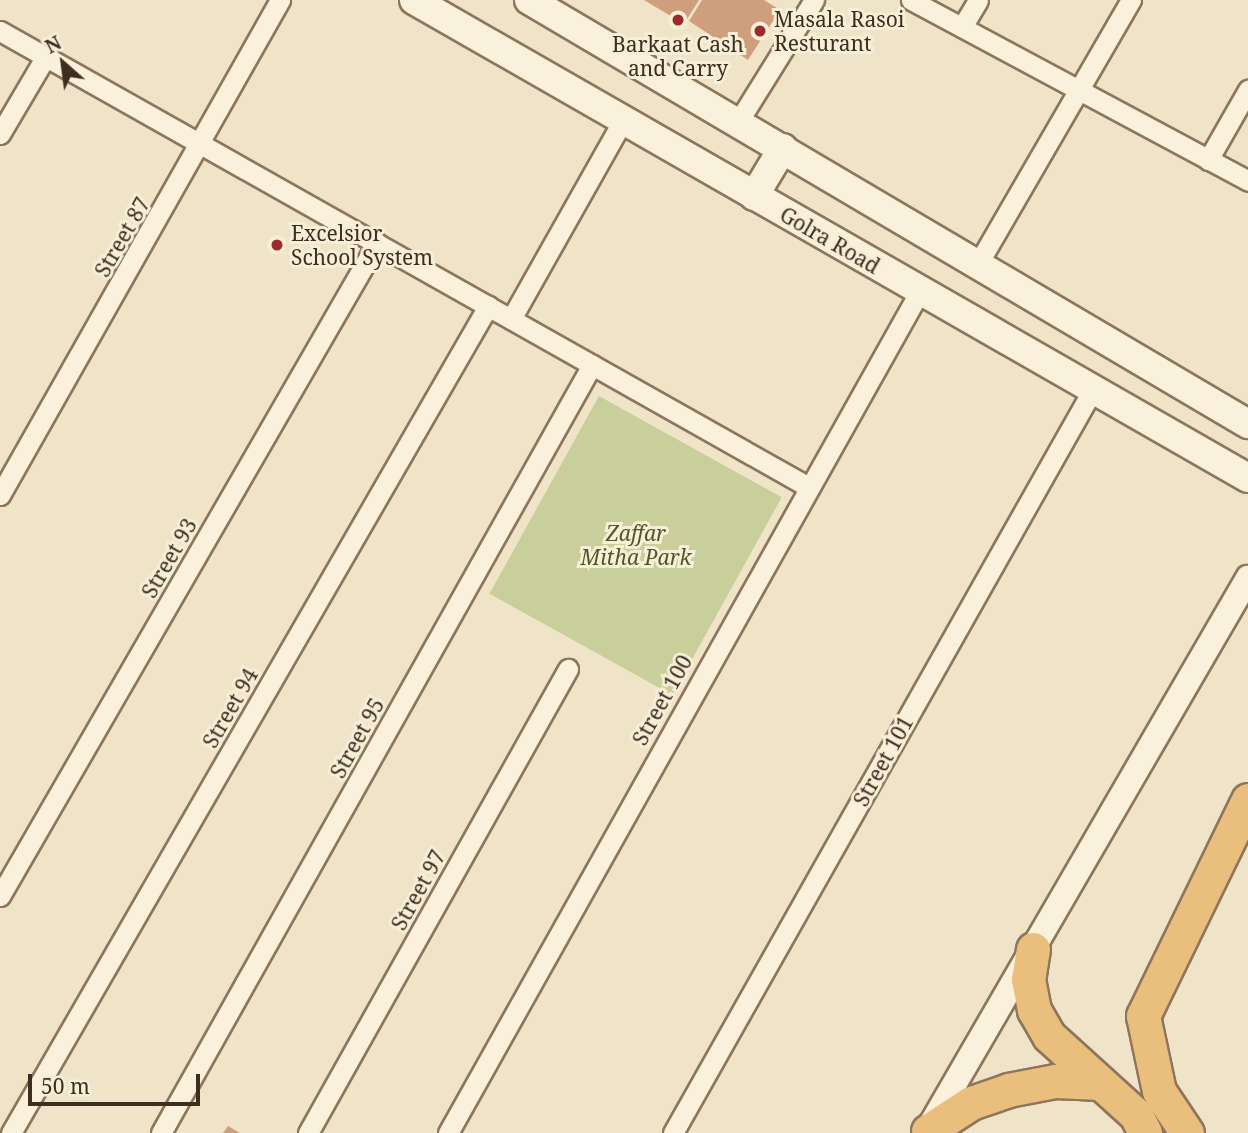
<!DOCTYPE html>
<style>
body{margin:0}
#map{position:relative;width:1248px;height:1133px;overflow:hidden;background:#f0e4c8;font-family:"Noto Serif",serif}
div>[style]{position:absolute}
.green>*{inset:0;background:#c9cf9b;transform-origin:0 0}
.building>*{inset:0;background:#cf9f7d}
.roads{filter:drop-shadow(2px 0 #8d765c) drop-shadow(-2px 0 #8d765c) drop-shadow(0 2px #8d765c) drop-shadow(0 -2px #8d765c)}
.minor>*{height:19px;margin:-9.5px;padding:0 9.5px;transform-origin:9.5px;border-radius:9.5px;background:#faf1dc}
.tertiary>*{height:24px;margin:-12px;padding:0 12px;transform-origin:12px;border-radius:12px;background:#faf1dc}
.secondary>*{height:28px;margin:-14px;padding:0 14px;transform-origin:14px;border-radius:14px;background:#faf1dc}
.trunk>*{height:33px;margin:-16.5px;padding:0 16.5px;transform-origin:16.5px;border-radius:16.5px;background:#eabe7c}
.dots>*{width:19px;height:19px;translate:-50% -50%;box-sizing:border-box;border:4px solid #f7eed8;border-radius:50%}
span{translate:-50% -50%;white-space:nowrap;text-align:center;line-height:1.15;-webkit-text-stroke:6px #f7eed8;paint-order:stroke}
.poi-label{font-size:21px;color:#3d2e20}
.left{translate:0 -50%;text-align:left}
.street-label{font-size:21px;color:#3d2e20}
.park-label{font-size:21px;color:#4d5a26;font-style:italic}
.north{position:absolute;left:28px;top:28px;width:70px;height:70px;-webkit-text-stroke:5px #f7eed8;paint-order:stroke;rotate:332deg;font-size:19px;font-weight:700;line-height:28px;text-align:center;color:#3d2e20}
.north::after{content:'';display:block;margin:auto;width:24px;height:32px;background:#3d2e20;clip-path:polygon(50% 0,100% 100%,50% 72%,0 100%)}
.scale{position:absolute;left:28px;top:1074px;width:172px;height:32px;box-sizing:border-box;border:4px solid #3d2e20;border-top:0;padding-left:9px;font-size:21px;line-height:24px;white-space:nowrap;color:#3d2e20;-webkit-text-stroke:5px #f7eed8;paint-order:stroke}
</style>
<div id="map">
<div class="green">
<div style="left:599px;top:396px;width:209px;height:226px;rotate:29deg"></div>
</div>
<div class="building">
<div style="clip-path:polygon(644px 0,699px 0,684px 24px)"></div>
<div style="clip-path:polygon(702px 0,764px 0,780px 10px,748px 60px,689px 21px)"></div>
<div style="clip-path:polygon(228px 1126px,240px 1133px,223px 1133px)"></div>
</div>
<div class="roads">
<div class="minor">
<div style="left:911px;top:0;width:383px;rotate:28.2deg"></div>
<div style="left:962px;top:27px;width:31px;rotate:-59deg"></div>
<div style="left:0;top:31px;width:926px;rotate:29.42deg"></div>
<div style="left:738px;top:122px;width:144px;rotate:-58.1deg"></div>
<div style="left:0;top:134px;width:91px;rotate:-59.5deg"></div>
<div style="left:1208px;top:160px;width:81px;rotate:-60.3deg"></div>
<div style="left:979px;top:262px;width:303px;rotate:-59.9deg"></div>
<div style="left:511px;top:319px;width:228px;rotate:-60.6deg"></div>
<div style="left:0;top:495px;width:569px;rotate:-60.51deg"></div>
<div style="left:0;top:896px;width:754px;rotate:-60deg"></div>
<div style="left:11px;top:1133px;width:955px;rotate:-60.02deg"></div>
<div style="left:161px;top:1133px;width:881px;rotate:-60.7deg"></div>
<div style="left:308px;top:1133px;width:532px;rotate:-60.74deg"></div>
<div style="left:448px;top:1133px;width:965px;rotate:-60.73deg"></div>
<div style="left:673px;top:1133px;width:854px;rotate:-60.55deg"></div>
</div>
<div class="tertiary">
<div style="left:930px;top:1126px;width:634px;rotate:-59.87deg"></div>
</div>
<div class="secondary">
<div style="left:414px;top:0;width:961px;rotate:29.82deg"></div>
<div style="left:529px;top:0;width:835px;rotate:30.53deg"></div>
<div style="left:754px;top:196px;width:56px;rotate:-58.9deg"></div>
</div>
<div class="trunk">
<div style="left:1033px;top:949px;width:30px;rotate:99deg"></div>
<div style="left:1028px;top:979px;width:32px;rotate:79deg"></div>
<div style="left:1034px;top:1010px;width:30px;rotate:60deg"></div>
<div style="left:1049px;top:1036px;width:118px;rotate:42.2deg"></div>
<div style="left:1136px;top:1115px;width:20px;rotate:63deg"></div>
<div style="left:928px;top:1131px;width:51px;rotate:-33.1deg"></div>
<div style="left:971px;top:1103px;width:39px;rotate:-19deg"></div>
<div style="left:1008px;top:1090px;width:48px;rotate:-10.8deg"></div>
<div style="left:1055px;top:1081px;width:45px;rotate:2.5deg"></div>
<div style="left:1187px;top:1133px;width:50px;rotate:-123.7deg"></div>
<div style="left:1159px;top:1091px;width:77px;rotate:-102deg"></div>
<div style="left:1143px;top:1016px;width:240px;rotate:-64.1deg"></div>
</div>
</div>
<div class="dots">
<div style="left:678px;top:20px;background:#9e2a2b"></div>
<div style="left:760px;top:31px;background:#9e2a2b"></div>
<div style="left:277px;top:245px;background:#9e2a2b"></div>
</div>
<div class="poi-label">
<span class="left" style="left:774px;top:31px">Masala Rasoi<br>Resturant</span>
<span style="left:678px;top:56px">Barkaat Cash<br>and Carry</span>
<span class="left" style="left:291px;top:245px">Excelsior<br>School System</span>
</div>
<div class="street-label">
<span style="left:122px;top:237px;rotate:-60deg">Street 87</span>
<span style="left:830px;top:240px;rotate:30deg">Golra Road</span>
<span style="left:169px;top:558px;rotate:-60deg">Street 93</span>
<span style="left:662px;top:700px;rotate:-61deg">Street 100</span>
<span style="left:230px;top:708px;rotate:-60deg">Street 94</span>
<span style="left:357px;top:738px;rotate:-61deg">Street 95</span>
<span style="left:883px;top:761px;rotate:-61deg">Street 101</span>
<span style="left:418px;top:890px;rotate:-61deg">Street 97</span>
</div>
<div class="park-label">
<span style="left:636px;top:545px">Zaffar<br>Mitha Park</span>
</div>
<div class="north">N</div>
<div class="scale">50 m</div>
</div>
